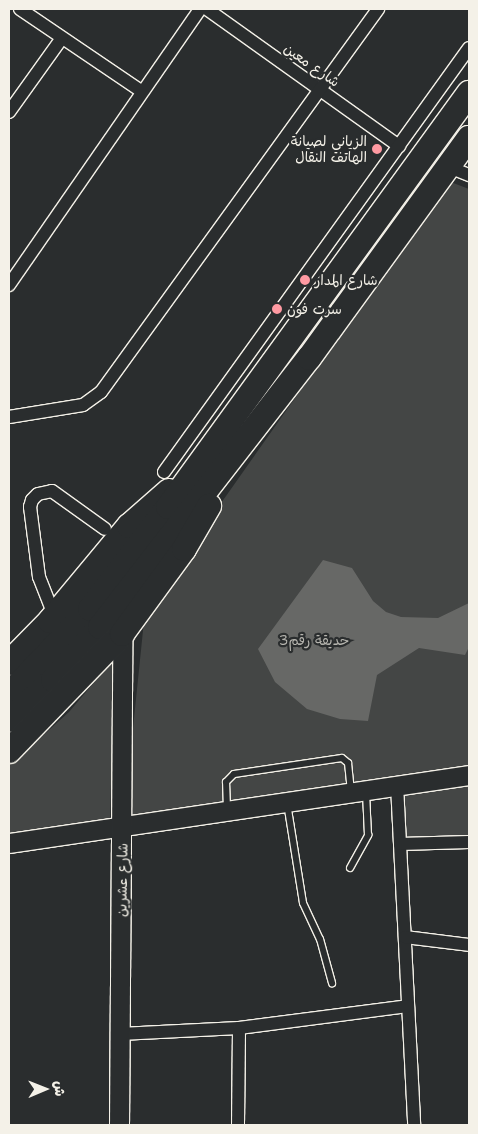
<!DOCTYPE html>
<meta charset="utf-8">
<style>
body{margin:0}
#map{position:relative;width:478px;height:1134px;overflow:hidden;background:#2a2d2e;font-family:"Shantell Sans","Playpen Sans Arabic",sans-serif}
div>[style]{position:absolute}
.green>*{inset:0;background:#444645}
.water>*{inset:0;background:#676866}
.roads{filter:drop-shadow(1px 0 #f4f1e8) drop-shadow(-1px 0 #f4f1e8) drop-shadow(0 1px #f4f1e8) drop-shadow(0 -1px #f4f1e8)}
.lane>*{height:6px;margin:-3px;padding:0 3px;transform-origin:3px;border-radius:3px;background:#2a2d2e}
.street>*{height:12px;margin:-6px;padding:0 6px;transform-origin:6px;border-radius:6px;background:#2a2d2e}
.secondary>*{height:19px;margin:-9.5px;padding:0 9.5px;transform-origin:9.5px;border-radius:9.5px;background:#2a2d2e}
.highway>*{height:24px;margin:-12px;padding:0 12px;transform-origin:12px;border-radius:12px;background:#2a2d2e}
.dots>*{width:14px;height:14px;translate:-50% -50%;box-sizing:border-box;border:2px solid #2a2d2e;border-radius:50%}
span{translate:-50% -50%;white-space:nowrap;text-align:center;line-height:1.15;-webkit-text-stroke:4.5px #2a2d2e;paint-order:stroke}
.street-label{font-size:14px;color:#f4f1e8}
.poi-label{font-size:14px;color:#f4f1e8}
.right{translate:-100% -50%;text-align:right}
.left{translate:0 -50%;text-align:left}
.park-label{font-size:14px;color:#b6b5af}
.frame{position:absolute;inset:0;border:10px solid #f4f1e8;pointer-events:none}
.north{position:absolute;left:20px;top:1064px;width:50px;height:50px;-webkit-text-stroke:4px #2a2d2e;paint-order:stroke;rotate:89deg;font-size:14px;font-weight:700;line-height:20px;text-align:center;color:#f4f1e8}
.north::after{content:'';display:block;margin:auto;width:18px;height:22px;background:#f4f1e8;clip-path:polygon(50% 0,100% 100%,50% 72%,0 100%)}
</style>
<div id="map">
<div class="green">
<div style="clip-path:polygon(448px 181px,469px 189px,469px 842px,400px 844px,397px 785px,123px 826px,145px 611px)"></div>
<div style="clip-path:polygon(114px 659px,110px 826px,9px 836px,9px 766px,69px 712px)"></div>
</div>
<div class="water">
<div style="clip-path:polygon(323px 560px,352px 568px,373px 601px,386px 612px,401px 617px,438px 618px,469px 603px,469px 647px,465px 655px,419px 648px,377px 675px,368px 721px,340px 719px,307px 709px,275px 682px,258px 649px)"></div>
</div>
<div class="roads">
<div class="lane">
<div style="left:287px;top:803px;width:101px;rotate:80.9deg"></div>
<div style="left:303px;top:903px;width:40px;rotate:65deg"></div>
<div style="left:320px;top:939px;width:46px;rotate:74.7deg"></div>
<div style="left:227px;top:809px;width:27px;rotate:-92deg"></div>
<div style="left:226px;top:782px;width:11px;rotate:-45deg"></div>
<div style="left:234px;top:774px;width:109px;rotate:-8.4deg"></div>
<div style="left:342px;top:758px;width:8px;rotate:40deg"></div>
<div style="left:348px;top:763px;width:27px;rotate:84deg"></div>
<div style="left:350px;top:868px;width:38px;rotate:-61deg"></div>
<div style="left:368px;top:835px;width:42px;rotate:-92.7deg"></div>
</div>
<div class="street">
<div style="left:20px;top:9px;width:146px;rotate:34.1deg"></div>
<div style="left:207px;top:9px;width:236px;rotate:35.5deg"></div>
<div style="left:9px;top:112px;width:91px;rotate:-54.4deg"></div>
<div style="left:449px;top:167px;width:22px;rotate:22deg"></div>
<div style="left:9px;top:285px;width:336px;rotate:-55.3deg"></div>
<div style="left:9px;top:417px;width:75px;rotate:-9.2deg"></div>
<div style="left:83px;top:405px;width:22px;rotate:-36deg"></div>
<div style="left:101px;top:392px;width:473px;rotate:-54.1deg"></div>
<div style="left:164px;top:472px;width:522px;rotate:-54.27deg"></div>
<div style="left:54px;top:615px;width:41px;rotate:-111.5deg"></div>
<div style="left:39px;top:577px;width:71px;rotate:-97.3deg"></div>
<div style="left:30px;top:507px;width:7px;rotate:-74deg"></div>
<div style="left:32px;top:500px;width:8px;rotate:-45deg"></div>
<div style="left:38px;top:494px;width:14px;rotate:-12deg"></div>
<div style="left:52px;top:491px;width:65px;rotate:35.6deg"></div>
<div style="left:397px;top:785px;width:340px;rotate:87.1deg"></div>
<div style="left:400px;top:844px;width:69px;rotate:-1.7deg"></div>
<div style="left:405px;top:937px;width:64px;rotate:7.1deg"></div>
<div style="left:120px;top:1034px;width:119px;rotate:-2.9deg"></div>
<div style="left:239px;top:1028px;width:170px;rotate:-7.4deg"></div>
<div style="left:238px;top:1125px;width:97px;rotate:-89.4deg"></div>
</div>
<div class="secondary">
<div style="left:9px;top:843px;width:465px;rotate:-8.4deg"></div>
<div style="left:119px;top:1125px;width:491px;rotate:-89.6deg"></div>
</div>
<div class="highway">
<div style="left:9px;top:663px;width:59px;rotate:-45.7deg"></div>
<div style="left:50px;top:621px;width:124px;rotate:-50.3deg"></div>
<div style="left:129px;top:526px;width:53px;rotate:-41.2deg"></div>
<div style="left:9px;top:694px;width:117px;rotate:-46.4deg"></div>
<div style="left:90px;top:609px;width:128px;rotate:-52.6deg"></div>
<div style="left:168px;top:507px;width:512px;rotate:-53.98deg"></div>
<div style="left:9px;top:720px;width:59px;rotate:-42.3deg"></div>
<div style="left:53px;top:680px;width:71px;rotate:-48.4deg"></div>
<div style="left:100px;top:627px;width:341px;rotate:-52.2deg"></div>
<div style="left:309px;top:358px;width:272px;rotate:-54deg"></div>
<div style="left:9px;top:751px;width:163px;rotate:-46deg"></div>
<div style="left:122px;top:634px;width:105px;rotate:-53.9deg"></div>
<div style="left:184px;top:549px;width:50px;rotate:-59.8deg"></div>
</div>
</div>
<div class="dots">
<div style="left:377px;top:149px;background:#ff9aa2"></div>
<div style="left:305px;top:280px;background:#ff9aa2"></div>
<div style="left:277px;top:309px;background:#ff9aa2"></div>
</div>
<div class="street-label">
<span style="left:312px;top:65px;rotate:35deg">شارع معين</span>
<span style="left:122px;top:880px;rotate:-89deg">شارع عشرين</span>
</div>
<div class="poi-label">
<span class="right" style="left:367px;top:149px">الزياني لصيانة<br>الهاتف النقال</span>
<span class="left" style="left:315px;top:280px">شارع المدار</span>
<span class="left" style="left:287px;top:309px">سرت فون</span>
</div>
<div class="park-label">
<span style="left:314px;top:640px">حديقة رقم3</span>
</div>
<div class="frame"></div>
<div class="north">ش</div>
</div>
